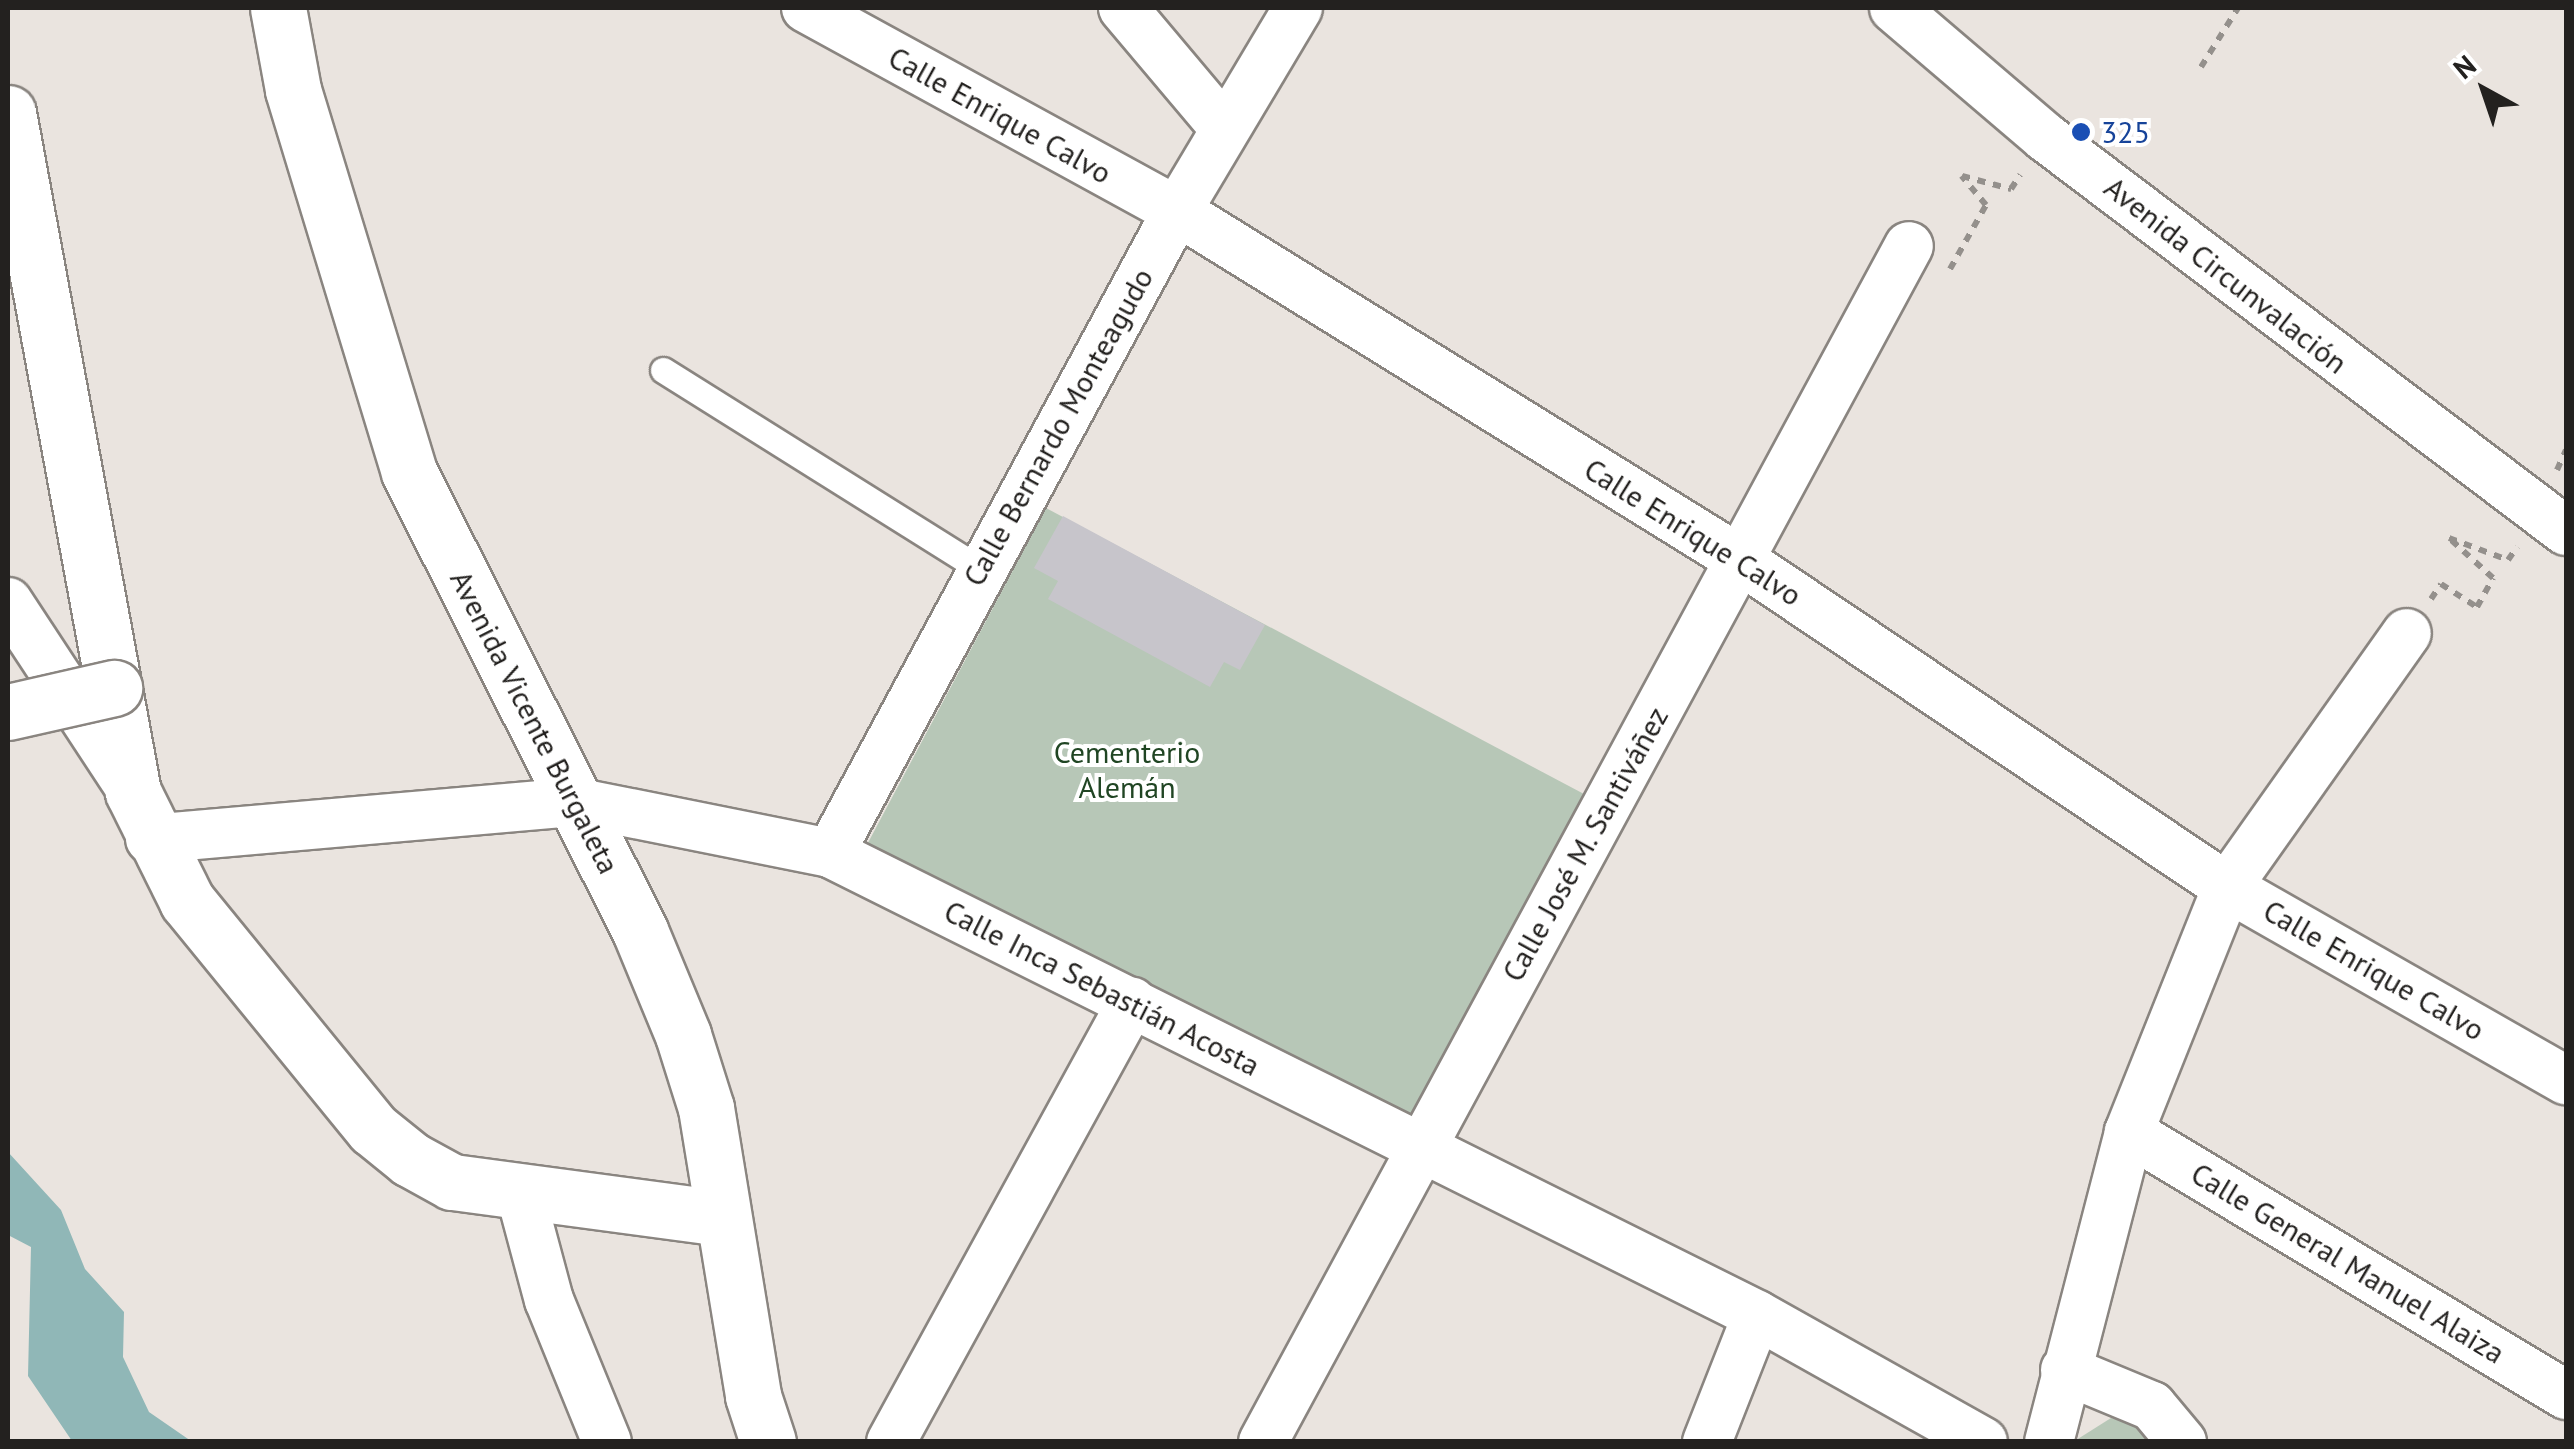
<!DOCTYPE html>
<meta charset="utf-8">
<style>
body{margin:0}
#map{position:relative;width:2574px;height:1449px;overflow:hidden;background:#eae4df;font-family:"PT Sans",sans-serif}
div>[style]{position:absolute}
.green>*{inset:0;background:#b7c7b7;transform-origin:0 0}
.water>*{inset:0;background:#90b7b7}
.building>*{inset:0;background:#c7c5cb}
.path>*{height:6px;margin-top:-3px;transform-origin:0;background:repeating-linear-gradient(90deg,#94908c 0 8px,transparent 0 16px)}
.roads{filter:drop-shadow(2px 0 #8a8580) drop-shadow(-2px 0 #8a8580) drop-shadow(0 2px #8a8580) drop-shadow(0 -2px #8a8580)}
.lane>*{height:25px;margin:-12.5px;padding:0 12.5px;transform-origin:12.5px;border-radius:12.5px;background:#fff}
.street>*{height:48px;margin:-24px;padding:0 24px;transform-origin:24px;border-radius:24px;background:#fff}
.secondary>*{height:55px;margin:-27.5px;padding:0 27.5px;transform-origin:27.5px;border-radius:27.5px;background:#fff}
.bridges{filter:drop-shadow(2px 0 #8a8580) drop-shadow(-2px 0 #8a8580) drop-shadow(0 2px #8a8580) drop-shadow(0 -2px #8a8580)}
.secondary-bridge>*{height:55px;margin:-27.5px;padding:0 27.5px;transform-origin:27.5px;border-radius:27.5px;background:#fff}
.dots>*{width:28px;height:28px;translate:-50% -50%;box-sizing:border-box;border:5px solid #fff;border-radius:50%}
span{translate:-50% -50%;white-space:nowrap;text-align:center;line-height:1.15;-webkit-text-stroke:8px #fff;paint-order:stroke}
.street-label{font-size:30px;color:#23211f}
.transit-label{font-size:30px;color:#164399}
.left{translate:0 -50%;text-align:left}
.park-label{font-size:30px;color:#204523}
.frame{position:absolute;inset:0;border:10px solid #23211f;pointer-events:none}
.north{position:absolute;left:2434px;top:40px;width:100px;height:100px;-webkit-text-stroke:8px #fff;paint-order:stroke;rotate:320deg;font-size:28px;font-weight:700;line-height:40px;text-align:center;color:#23211f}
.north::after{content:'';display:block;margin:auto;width:35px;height:45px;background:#23211f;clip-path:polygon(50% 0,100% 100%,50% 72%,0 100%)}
</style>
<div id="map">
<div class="green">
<div style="left:1046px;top:508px;width:620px;height:389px;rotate:28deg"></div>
<div style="clip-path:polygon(2111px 1418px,2137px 1423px,2156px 1442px,2073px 1442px)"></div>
</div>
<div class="water">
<div style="clip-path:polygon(8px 1152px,61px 1210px,85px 1269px,124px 1312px,123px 1357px,149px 1412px,191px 1441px,72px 1441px,28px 1376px,31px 1247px,8px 1235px)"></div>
</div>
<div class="building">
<div style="clip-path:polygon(1063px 516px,1265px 625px,1240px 670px,1224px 662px,1210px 687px,1048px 599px,1058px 581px,1034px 568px)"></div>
</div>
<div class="path">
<div style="left:2201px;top:67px;width:70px;rotate:-57.9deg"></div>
<div style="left:1950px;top:269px;width:73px;rotate:-60.6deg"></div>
<div style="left:1986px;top:205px;width:38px;rotate:-130deg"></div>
<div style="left:1962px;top:176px;width:51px;rotate:14.9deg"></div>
<div style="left:2011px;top:189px;width:17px;rotate:-57deg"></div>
<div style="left:2557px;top:470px;width:22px;rotate:-66deg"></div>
<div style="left:2431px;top:599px;width:18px;rotate:-56deg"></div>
<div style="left:2441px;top:584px;width:43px;rotate:32.6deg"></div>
<div style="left:2477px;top:607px;width:33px;rotate:-61deg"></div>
<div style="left:2493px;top:578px;width:59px;rotate:-137.7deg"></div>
<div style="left:2449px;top:538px;width:63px;rotate:20.4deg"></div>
<div style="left:2508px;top:560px;width:16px;rotate:-55deg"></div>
</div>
<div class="roads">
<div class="lane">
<div style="left:663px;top:370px;width:374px;rotate:32.1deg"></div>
</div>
<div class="street">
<div style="left:806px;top:8px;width:423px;rotate:28.7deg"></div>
<div style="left:1177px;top:211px;width:665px;rotate:31.78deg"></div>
<div style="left:1742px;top:561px;width:584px;rotate:33.91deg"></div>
<div style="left:2227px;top:887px;width:390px;rotate:29.7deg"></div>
<div style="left:1123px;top:8px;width:158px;rotate:49.9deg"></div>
<div style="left:1894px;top:8px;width:199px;rotate:40.5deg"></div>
<div style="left:2045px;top:137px;width:653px;rotate:37.1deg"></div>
<div style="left:8px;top:602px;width:224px;rotate:56.7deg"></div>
<div style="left:150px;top:839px;width:427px;rotate:-5deg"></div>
<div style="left:575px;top:802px;width:260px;rotate:11.3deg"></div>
<div style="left:830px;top:853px;width:1036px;rotate:26.49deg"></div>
<div style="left:1757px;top:1315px;width:259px;rotate:29.3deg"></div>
<div style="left:830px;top:853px;width:730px;rotate:-61.61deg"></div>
<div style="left:1177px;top:211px;width:236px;rotate:-59.2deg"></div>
<div style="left:2129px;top:1132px;width:510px;rotate:31.04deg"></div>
<div style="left:520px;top:1192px;width:112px;rotate:75deg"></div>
<div style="left:549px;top:1300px;width:153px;rotate:67.8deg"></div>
<div style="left:2065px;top:1370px;width:94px;rotate:22.5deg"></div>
<div style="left:2152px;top:1406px;width:47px;rotate:50.2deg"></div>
<div style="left:891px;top:1442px;width:502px;rotate:-61.29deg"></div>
<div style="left:1263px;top:1442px;width:1359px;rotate:-61.63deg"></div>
<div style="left:1707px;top:1442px;width:136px;rotate:-68.5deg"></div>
<div style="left:2049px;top:1442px;width:320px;rotate:-75.5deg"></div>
<div style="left:2129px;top:1132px;width:264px;rotate:-68.2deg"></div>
<div style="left:2227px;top:887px;width:311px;rotate:-54.7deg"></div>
</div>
<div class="secondary">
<div style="left:278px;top:8px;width:83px;rotate:79.6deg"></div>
<div style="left:293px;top:90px;width:399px;rotate:73.1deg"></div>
<div style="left:409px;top:472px;width:514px;rotate:63.29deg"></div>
<div style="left:640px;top:931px;width:113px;rotate:67.5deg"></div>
<div style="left:683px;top:1035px;width:77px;rotate:72.5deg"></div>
<div style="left:706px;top:1108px;width:292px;rotate:80.7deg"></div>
<div style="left:753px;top:1396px;width:48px;rotate:71.9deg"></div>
<div style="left:8px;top:113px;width:690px;rotate:79.57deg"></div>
<div style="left:133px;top:792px;width:122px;rotate:63.6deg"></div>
<div style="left:187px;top:901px;width:294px;rotate:50.8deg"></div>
<div style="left:373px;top:1129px;width:48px;rotate:39deg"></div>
<div style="left:410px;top:1159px;width:48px;rotate:28.7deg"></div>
<div style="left:452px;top:1182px;width:273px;rotate:7.6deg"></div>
</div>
</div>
<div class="bridges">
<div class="secondary-bridge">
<div style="left:8px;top:712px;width:109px;rotate:-12.8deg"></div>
</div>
</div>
<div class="dots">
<div style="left:2081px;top:132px;background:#1a4fb4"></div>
</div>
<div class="street-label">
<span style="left:1000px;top:115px;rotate:29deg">Calle Enrique Calvo</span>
<span style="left:2226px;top:275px;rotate:38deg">Avenida Circunvalación</span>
<span style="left:1058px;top:427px;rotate:-61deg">Calle Bernardo Monteagudo</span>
<span style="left:1693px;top:532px;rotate:32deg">Calle Enrique Calvo</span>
<span style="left:535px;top:722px;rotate:63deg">Avenida Vicente Burgaleta</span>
<span style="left:1585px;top:844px;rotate:-61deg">Calle José M. Santiváñez</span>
<span style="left:2374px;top:970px;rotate:30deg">Calle Enrique Calvo</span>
<span style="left:1102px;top:988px;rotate:27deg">Calle Inca Sebastián Acosta</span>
<span style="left:2348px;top:1263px;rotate:31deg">Calle General Manuel Alaiza</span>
</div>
<div class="transit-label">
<span class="left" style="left:2101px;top:132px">325</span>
</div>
<div class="park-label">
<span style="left:1127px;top:769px">Cementerio<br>Alemán</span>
</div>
<div class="frame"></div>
<div class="north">N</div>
</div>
